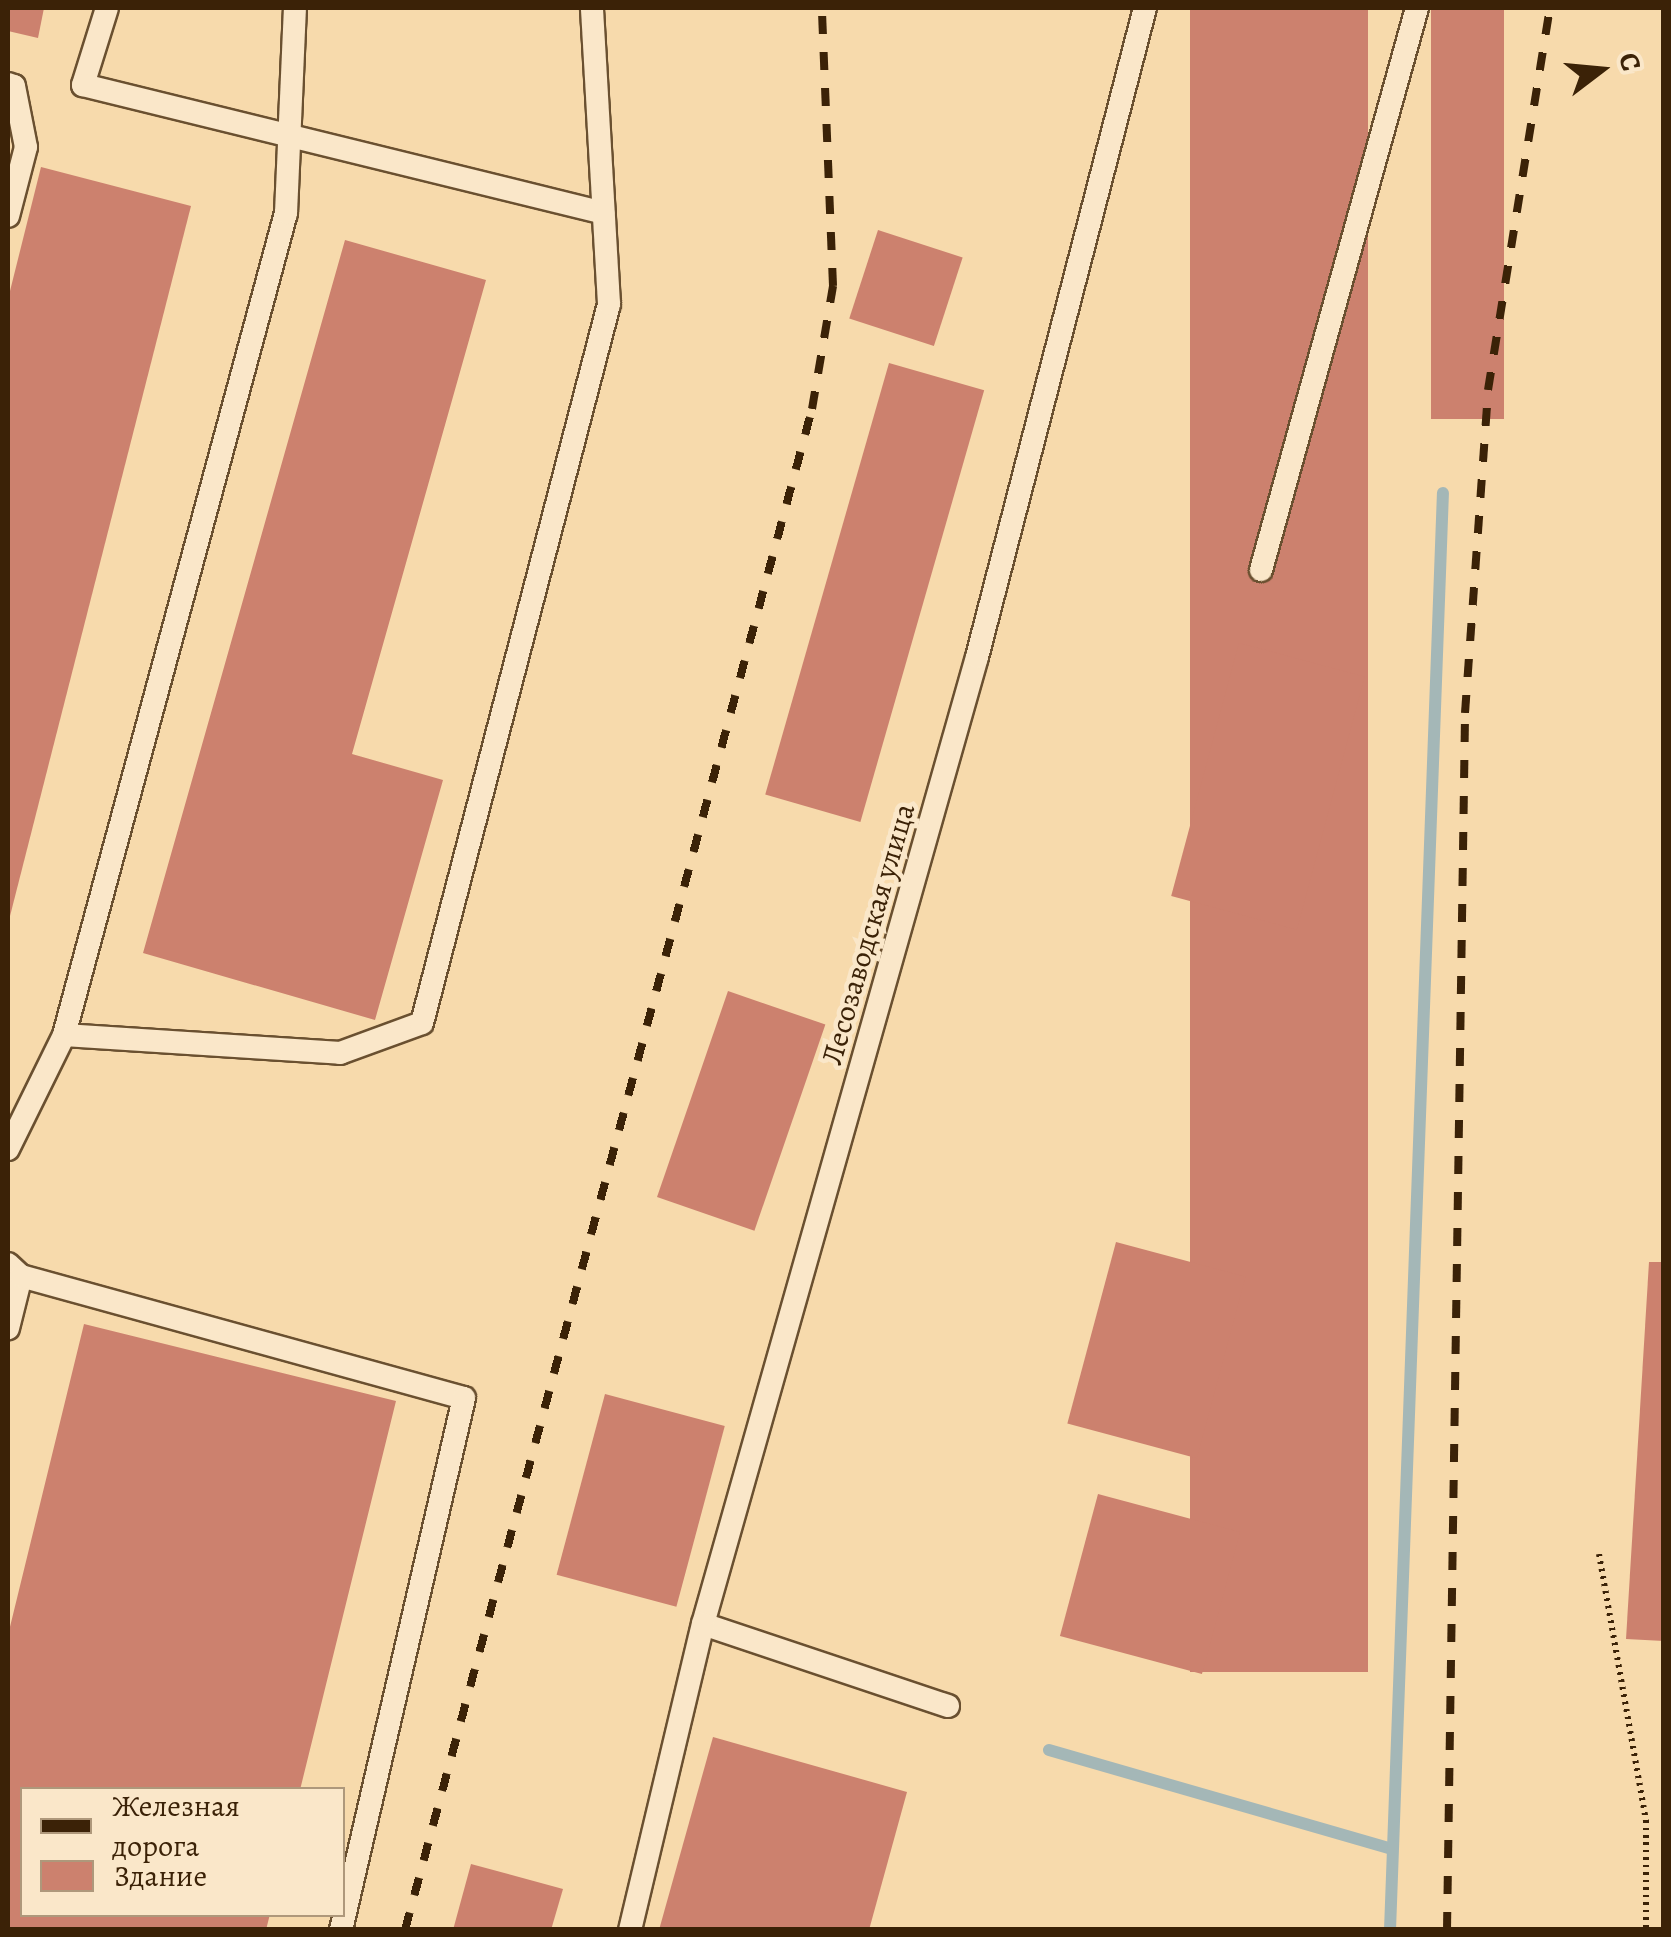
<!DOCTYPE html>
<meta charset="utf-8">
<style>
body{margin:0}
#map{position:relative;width:1671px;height:1937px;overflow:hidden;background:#f7daac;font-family:Alegreya,serif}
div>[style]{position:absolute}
.stream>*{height:12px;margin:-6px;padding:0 6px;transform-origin:6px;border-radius:6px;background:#a4b7b7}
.building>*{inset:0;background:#cc816e;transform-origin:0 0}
.path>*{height:6px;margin-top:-3px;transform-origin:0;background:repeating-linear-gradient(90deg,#3b2207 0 2.5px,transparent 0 7.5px)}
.roads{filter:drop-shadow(2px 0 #6a5030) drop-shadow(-2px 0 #6a5030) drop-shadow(0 2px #6a5030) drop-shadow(0 -2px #6a5030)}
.lane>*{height:22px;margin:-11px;padding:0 11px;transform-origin:11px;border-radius:11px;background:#fae7c9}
.rail>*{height:8px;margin-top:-4px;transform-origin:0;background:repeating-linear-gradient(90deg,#3b2207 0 18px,transparent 0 36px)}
span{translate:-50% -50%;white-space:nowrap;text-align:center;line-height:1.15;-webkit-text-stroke:9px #fae7c9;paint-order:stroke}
.street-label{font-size:30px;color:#3b2207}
.frame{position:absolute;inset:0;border:10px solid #3b2207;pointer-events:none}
.legend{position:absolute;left:20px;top:1787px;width:325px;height:130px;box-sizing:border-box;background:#fae7c9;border:2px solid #ae987b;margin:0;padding:12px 18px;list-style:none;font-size:30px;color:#3b2207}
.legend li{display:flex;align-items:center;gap:20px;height:50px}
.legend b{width:50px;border:2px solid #ae987b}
.north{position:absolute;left:1551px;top:20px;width:100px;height:100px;-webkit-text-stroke:8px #fae7c9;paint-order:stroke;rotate:74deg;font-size:28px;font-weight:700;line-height:40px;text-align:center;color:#3b2207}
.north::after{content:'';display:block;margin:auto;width:35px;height:45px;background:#3b2207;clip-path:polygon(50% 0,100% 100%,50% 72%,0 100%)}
</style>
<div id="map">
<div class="stream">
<div style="left:1049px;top:1750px;width:357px;rotate:16.1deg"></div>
<div style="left:1390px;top:1930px;width:1438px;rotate:-87.89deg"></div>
</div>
<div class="building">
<div style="clip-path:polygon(8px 8px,44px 8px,38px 38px,8px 31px)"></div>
<div style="left:1190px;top:8px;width:178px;height:1664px"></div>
<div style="left:1431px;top:8px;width:73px;height:411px"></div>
<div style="clip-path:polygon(41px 167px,191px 206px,9px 920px,8px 299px)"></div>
<div style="left:878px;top:230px;width:89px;height:93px;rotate:18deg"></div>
<div style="clip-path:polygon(345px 240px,486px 280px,352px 754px,443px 780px,375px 1020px,143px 953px)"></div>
<div style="left:889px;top:363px;width:99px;height:449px;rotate:16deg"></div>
<div style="left:1239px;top:643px;width:130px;height:262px;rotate:15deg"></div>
<div style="left:728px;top:991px;width:103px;height:218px;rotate:19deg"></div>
<div style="left:1116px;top:1242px;width:134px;height:188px;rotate:15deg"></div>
<div style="clip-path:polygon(1649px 1262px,1664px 1262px,1664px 1641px,1626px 1639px)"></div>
<div style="clip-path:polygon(84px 1324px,396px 1401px,300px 1790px,22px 1790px,22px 1914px,270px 1914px,266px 1930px,8px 1930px,8px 1635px)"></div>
<div style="left:605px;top:1394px;width:124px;height:187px;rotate:15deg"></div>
<div style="left:1098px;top:1494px;width:147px;height:147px;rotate:15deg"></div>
<div style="clip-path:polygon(713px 1737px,907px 1792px,869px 1930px,659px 1930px)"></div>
<div style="clip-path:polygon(471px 1864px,563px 1889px,551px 1930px,453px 1930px)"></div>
</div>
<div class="path">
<div style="left:1599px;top:1554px;width:270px;rotate:80deg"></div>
<div style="left:1646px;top:1820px;width:110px;rotate:90deg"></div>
</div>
<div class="roads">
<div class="lane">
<div style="left:107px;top:8px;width:81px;rotate:107.3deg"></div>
<div style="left:83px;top:85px;width:536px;rotate:13.8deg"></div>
<div style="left:8px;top:84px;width:6px;rotate:18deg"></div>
<div style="left:14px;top:86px;width:62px;rotate:78.9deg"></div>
<div style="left:26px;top:147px;width:71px;rotate:104.6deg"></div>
<div style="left:1261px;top:570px;width:583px;rotate:-74.49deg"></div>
<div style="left:64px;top:1035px;width:851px;rotate:-74.89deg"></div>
<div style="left:286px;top:213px;width:205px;rotate:-87.5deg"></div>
<div style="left:8px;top:1149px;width:127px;rotate:-63.8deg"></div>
<div style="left:64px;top:1035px;width:277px;rotate:3.7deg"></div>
<div style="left:340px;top:1053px;width:87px;rotate:-20.1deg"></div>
<div style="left:422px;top:1023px;width:743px;rotate:-75.42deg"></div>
<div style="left:609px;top:304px;width:296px;rotate:-93.3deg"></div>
<div style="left:8px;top:1264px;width:18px;rotate:43deg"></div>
<div style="left:21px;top:1276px;width:54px;rotate:104deg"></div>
<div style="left:21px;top:1276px;width:459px;rotate:15.4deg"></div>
<div style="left:464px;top:1398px;width:546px;rotate:103.02deg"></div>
<div style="left:948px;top:1706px;width:258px;rotate:-161.5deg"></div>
<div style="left:703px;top:1624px;width:1005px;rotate:-74.18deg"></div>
<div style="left:977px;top:657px;width:670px;rotate:-75.49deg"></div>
<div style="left:630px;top:1930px;width:315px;rotate:-76.6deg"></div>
</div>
</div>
<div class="rail">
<div style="left:405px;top:1930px;width:1575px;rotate:-75.02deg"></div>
<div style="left:812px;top:409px;width:125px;rotate:-80.3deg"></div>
<div style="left:833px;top:286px;width:278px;rotate:-92.3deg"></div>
<div style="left:1447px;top:1930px;width:1217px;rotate:-89.15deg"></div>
<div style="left:1465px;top:713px;width:324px;rotate:-85.9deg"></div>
<div style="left:1488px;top:390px;width:387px;rotate:-80.8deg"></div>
</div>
<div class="street-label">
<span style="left:868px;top:934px;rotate:-74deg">Лесозаводская улица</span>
</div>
<div class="frame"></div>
<ul class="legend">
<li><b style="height:12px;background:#3b2207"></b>Железная дорога</li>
<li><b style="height:28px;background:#cc816e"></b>Здание</li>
</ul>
<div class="north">С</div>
</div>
